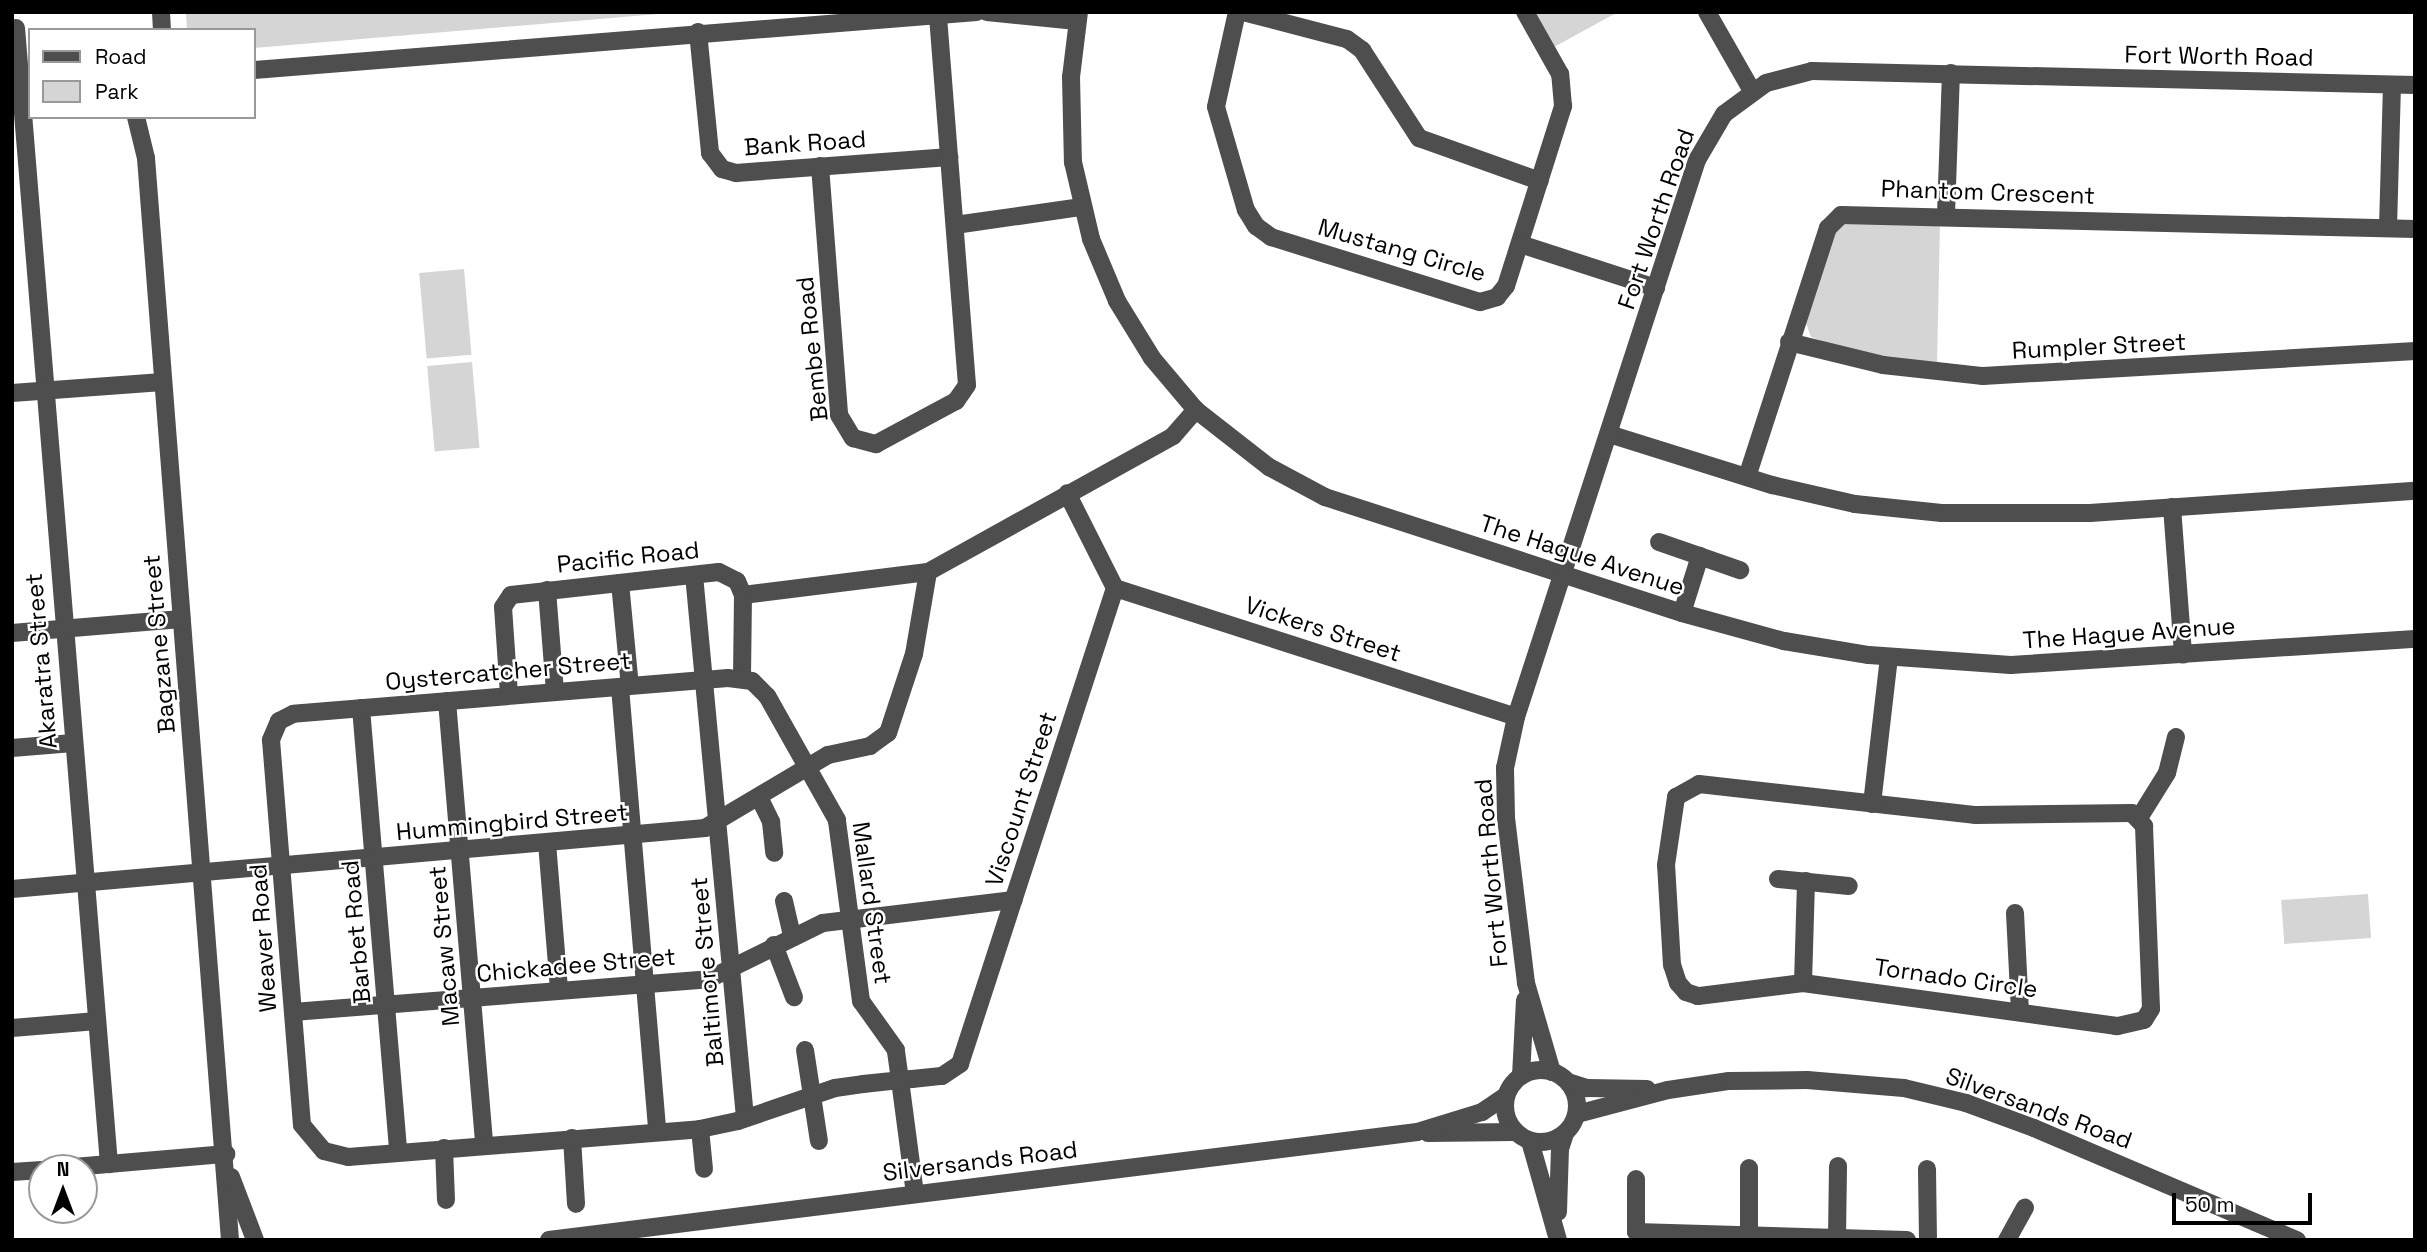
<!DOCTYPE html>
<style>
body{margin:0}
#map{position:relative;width:2427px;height:1252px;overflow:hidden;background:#fff;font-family:"Space Grotesk",sans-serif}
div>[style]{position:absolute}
.green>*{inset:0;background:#d5d5d5;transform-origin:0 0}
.minor>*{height:18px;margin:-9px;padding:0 9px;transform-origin:9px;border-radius:9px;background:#4e4e4e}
.minor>.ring{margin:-9px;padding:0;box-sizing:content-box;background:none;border:18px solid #4e4e4e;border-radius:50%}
span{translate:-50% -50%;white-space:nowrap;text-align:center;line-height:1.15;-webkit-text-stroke:5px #fff;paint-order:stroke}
.street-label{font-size:24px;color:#000}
.frame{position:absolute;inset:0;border:14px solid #000;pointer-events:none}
.legend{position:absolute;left:28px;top:28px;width:228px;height:91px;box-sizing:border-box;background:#fff;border:2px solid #999;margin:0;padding:9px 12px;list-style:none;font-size:21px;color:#000}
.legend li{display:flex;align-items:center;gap:14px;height:35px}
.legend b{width:35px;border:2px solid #999}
.north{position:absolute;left:28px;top:1154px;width:70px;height:70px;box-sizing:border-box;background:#fff;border:2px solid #999;border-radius:50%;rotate:0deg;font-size:19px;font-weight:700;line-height:28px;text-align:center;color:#000}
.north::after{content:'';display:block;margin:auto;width:24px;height:32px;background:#000;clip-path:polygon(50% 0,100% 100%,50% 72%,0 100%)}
.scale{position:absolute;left:2172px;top:1193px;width:140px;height:32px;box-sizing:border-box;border:4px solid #000;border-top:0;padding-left:9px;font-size:21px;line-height:24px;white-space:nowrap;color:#000;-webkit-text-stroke:5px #fff;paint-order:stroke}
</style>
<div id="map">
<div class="green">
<div style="clip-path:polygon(186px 12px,682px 12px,254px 48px,254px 30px,187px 30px)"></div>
<div style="clip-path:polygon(1534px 12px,1618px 12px,1554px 47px)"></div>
<div style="clip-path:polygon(1842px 223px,1940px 223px,1937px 365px,1868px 357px,1811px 337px,1805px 320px,1834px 231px)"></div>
<div style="left:464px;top:269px;width:86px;height:45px;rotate:85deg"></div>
<div style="left:472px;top:362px;width:86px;height:45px;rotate:85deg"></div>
<div style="left:2368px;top:894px;width:44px;height:87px;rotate:86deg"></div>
</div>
<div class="minor">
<div style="left:161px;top:12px;width:18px;rotate:87deg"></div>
<div style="left:987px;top:12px;width:90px;rotate:5.7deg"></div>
<div style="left:1079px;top:12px;width:65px;rotate:97deg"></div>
<div style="left:1071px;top:77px;width:85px;rotate:88.7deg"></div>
<div style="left:1073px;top:162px;width:79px;rotate:76.8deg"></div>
<div style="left:1091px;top:239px;width:67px;rotate:67.2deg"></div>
<div style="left:1117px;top:301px;width:67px;rotate:58.4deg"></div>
<div style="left:1152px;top:358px;width:68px;rotate:49.8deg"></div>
<div style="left:1196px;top:410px;width:93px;rotate:38deg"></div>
<div style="left:1269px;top:467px;width:64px;rotate:28.2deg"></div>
<div style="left:1325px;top:497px;width:375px;rotate:18deg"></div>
<div style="left:1682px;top:613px;width:106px;rotate:15.4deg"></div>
<div style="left:1784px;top:641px;width:86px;rotate:9.4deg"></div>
<div style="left:1869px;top:655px;width:142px;rotate:4deg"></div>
<div style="left:2011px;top:665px;width:405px;rotate:-3.7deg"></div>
<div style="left:1237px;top:12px;width:97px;rotate:102.5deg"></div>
<div style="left:1216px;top:107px;width:107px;rotate:73.8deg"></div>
<div style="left:1246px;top:210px;width:19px;rotate:58deg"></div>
<div style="left:1256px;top:226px;width:19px;rotate:36deg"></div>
<div style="left:1271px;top:237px;width:219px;rotate:17.3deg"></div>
<div style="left:1480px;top:302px;width:18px;rotate:-16deg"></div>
<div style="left:1497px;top:297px;width:14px;rotate:-51deg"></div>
<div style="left:1506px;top:286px;width:189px;rotate:-72.4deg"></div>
<div style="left:1563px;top:106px;width:32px;rotate:-95deg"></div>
<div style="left:1560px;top:74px;width:71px;rotate:-119.4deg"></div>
<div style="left:1243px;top:12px;width:107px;rotate:14.6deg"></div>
<div style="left:1347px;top:39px;width:19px;rotate:36deg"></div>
<div style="left:1362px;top:50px;width:105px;rotate:57.1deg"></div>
<div style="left:1419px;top:138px;width:128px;rotate:19.6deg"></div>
<div style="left:1707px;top:12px;width:91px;rotate:60.3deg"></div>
<div style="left:16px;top:28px;width:1140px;rotate:85.32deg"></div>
<div style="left:698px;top:32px;width:122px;rotate:84.3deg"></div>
<div style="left:710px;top:153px;width:20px;rotate:53deg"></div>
<div style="left:722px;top:169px;width:15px;rotate:16deg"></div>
<div style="left:736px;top:173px;width:214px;rotate:-4.3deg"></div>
<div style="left:254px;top:70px;width:725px;rotate:-4.59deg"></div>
<div style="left:136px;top:117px;width:42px;rotate:76.3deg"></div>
<div style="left:146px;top:158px;width:1085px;rotate:85.56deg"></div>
<div style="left:820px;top:166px;width:250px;rotate:85.6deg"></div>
<div style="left:839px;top:415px;width:27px;rotate:59deg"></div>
<div style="left:853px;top:438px;width:24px;rotate:15deg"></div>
<div style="left:876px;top:444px;width:91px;rotate:-28.3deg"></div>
<div style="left:956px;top:401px;width:19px;rotate:-55deg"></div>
<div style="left:967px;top:385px;width:372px;rotate:-94.5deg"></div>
<div style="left:1946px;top:215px;width:142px;rotate:-88deg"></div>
<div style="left:955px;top:225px;width:128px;rotate:-8.1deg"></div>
<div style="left:2388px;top:228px;width:143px;rotate:-88.4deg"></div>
<div style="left:1520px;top:244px;width:143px;rotate:17.9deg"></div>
<div style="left:1789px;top:342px;width:97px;rotate:13.7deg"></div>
<div style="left:1883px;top:365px;width:101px;rotate:6.3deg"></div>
<div style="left:1983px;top:376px;width:433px;rotate:-3.3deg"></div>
<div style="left:12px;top:393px;width:151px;rotate:-4.2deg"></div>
<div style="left:1609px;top:434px;width:171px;rotate:17.4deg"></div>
<div style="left:1772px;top:485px;width:85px;rotate:12.9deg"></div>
<div style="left:1855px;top:504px;width:87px;rotate:5.9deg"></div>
<div style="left:1942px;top:513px;width:148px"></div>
<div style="left:2090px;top:513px;width:326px;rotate:-3.9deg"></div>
<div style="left:1747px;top:477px;width:262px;rotate:-72deg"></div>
<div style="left:1828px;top:228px;width:18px;rotate:-45deg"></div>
<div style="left:1841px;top:215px;width:574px;rotate:1.4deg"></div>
<div style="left:2172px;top:507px;width:148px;rotate:85.7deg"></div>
<div style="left:1659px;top:542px;width:86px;rotate:19.1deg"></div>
<div style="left:694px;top:575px;width:545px;rotate:84.63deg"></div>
<div style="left:620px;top:583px;width:103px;rotate:84.5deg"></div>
<div style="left:1115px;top:588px;width:421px;rotate:17.8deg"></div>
<div style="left:547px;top:590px;width:102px;rotate:85.5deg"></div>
<div style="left:743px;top:595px;width:186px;rotate:-7.1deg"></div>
<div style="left:928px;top:572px;width:280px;rotate:-29deg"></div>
<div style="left:1173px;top:436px;width:35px;rotate:-49deg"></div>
<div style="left:1682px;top:613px;width:60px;rotate:-72.5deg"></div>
<div style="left:12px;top:633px;width:170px;rotate:-4.7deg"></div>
<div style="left:620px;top:687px;width:446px;rotate:85.2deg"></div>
<div style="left:509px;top:695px;width:88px;rotate:-93.9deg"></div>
<div style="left:503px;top:607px;width:14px;rotate:-56deg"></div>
<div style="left:511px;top:595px;width:209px;rotate:-6.3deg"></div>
<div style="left:719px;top:572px;width:20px;rotate:27deg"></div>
<div style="left:737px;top:581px;width:15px;rotate:67deg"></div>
<div style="left:743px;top:595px;width:83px;rotate:90.7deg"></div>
<div style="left:447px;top:701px;width:446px;rotate:85.2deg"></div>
<div style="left:361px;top:708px;width:446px;rotate:85.2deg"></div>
<div style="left:12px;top:748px;width:61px;rotate:-4.7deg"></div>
<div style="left:1699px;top:784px;width:279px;rotate:6.4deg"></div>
<div style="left:1976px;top:815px;width:156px;rotate:-0.7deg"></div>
<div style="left:2132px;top:813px;width:18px;rotate:47deg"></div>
<div style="left:2144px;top:826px;width:183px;rotate:87.8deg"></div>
<div style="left:2151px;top:1009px;width:13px;rotate:122deg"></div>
<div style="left:2144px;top:1020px;width:28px;rotate:167deg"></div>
<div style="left:2117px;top:1026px;width:317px;rotate:-172.2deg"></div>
<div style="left:1803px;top:983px;width:106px;rotate:172.9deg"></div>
<div style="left:1698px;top:996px;width:13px;rotate:-162deg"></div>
<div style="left:1686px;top:992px;width:12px;rotate:-132deg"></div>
<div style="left:1678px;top:983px;width:19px;rotate:-108deg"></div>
<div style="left:1672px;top:965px;width:100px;rotate:-93.4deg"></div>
<div style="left:1666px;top:865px;width:69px;rotate:-81.6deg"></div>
<div style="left:1676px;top:797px;width:26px;rotate:-29deg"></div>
<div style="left:759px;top:797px;width:28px;rotate:64deg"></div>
<div style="left:771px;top:822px;width:31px;rotate:84deg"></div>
<div style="left:1872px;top:804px;width:148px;rotate:-83.4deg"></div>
<div style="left:2139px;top:818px;width:53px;rotate:-58.1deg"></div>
<div style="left:2167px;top:773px;width:37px;rotate:-76deg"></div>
<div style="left:547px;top:843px;width:147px;rotate:85.3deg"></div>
<div style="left:1778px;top:879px;width:71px;rotate:5.6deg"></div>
<div style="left:12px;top:889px;width:696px;rotate:-5.03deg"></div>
<div style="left:705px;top:828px;width:143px;rotate:-30.7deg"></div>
<div style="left:828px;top:755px;width:43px;rotate:-12.1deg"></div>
<div style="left:870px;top:746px;width:22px;rotate:-36deg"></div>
<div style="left:888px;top:733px;width:83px;rotate:-71.8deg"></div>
<div style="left:914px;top:654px;width:83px;rotate:-80.3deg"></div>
<div style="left:784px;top:901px;width:37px;rotate:77deg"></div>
<div style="left:2015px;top:913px;width:99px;rotate:87.1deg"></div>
<div style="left:774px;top:945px;width:56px;rotate:69deg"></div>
<div style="left:1803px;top:983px;width:102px;rotate:-88.3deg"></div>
<div style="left:293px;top:1012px;width:417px;rotate:-4.5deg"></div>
<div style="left:709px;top:979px;width:127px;rotate:-26.2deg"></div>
<div style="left:823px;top:923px;width:192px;rotate:-6.9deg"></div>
<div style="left:12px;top:1028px;width:85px;rotate:-4.7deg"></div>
<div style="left:805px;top:1050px;width:92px;rotate:81.3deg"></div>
<div class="ring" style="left:1505px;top:1070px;width:54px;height:54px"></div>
<div style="left:1552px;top:1072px;width:93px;rotate:-106.3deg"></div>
<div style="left:1526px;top:983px;width:167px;rotate:-96.9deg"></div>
<div style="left:1506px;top:817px;width:49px;rotate:-91.2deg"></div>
<div style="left:1505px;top:768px;width:52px;rotate:-77.8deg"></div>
<div style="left:1516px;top:717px;width:586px;rotate:-72deg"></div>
<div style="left:1697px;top:160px;width:53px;rotate:-59.6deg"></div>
<div style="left:1724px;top:114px;width:52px;rotate:-36.4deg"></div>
<div style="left:1766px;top:83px;width:48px;rotate:-14.6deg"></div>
<div style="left:1812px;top:71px;width:603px;rotate:1.33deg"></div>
<div style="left:1521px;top:1076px;width:76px;rotate:-87deg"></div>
<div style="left:1568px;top:1082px;width:20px;rotate:18deg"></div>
<div style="left:1587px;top:1088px;width:60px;rotate:1deg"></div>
<div style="left:1577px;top:1114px;width:94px;rotate:-14.8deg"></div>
<div style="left:1668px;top:1090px;width:62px;rotate:-8.4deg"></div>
<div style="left:1729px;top:1081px;width:78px;rotate:-0.7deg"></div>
<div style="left:1807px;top:1080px;width:97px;rotate:4.7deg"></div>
<div style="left:1904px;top:1088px;width:64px;rotate:13.6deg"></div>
<div style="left:1966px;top:1103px;width:72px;rotate:20.2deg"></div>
<div style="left:2034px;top:1128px;width:286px;rotate:23.1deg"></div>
<div style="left:700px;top:1129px;width:40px;rotate:84.3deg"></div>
<div style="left:1428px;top:1133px;width:87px;rotate:-0.7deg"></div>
<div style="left:572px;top:1138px;width:66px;rotate:86.5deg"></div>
<div style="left:1530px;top:1141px;width:103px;rotate:74.2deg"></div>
<div style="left:444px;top:1148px;width:52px;rotate:87.8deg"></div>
<div style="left:62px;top:1168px;width:165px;rotate:-4.9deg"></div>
<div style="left:1927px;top:1169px;width:71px;rotate:89.2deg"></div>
<div style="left:12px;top:1172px;width:30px;rotate:-4deg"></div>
<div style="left:231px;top:1177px;width:67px;rotate:69.1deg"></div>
<div style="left:1636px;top:1179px;width:53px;rotate:90deg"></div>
<div style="left:1636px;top:1232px;width:271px;rotate:1.7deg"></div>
<div style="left:915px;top:1194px;width:115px;rotate:-97.5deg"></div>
<div style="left:900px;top:1080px;width:30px;rotate:-98deg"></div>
<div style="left:896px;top:1050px;width:60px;rotate:-125.5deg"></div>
<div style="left:861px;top:1001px;width:183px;rotate:-97.6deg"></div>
<div style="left:837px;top:820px;width:142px;rotate:-119.4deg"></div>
<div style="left:767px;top:696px;width:21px;rotate:-135deg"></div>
<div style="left:752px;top:681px;width:24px;rotate:-173deg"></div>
<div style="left:728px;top:678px;width:436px;rotate:175.3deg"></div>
<div style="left:293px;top:714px;width:16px;rotate:153deg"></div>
<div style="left:279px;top:721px;width:21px;rotate:113deg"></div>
<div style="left:271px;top:740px;width:386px;rotate:85.4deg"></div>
<div style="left:302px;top:1125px;width:34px;rotate:50deg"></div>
<div style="left:324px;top:1151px;width:25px;rotate:14deg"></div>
<div style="left:348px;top:1157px;width:353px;rotate:-4.5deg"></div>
<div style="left:700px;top:1129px;width:39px;rotate:-12deg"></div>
<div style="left:738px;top:1121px;width:102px;rotate:-18.8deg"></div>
<div style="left:835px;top:1088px;width:28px;rotate:-8deg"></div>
<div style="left:863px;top:1084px;width:37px;rotate:-6deg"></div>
<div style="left:900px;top:1080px;width:12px;rotate:-5deg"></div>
<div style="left:912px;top:1079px;width:30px;rotate:-6deg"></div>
<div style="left:942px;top:1076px;width:22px;rotate:-34deg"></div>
<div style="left:960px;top:1064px;width:501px;rotate:-71.96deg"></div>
<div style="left:1115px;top:588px;width:106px;rotate:-116.8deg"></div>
<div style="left:1558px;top:1212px;width:63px;rotate:-88.2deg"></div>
<div style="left:1560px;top:1149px;width:16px;rotate:-72deg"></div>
<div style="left:1749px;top:1235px;width:67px;rotate:-90deg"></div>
<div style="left:1837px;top:1238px;width:72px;rotate:-89.2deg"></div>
<div style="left:549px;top:1240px;width:875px;rotate:-7.09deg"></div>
<div style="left:1417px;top:1132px;width:68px;rotate:-17.1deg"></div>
<div style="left:1482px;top:1112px;width:29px;rotate:-34deg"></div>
<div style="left:2007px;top:1240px;width:37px;rotate:-61deg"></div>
</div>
<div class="street-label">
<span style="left:2219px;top:56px;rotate:1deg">Fort Worth Road</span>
<span style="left:805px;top:143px;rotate:-4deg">Bank Road</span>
<span style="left:1988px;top:192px;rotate:2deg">Phantom Crescent</span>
<span style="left:1656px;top:219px;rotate:-71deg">Fort Worth Road</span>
<span style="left:1402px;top:250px;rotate:16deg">Mustang Circle</span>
<span style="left:2099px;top:346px;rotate:-3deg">Rumpler Street</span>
<span style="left:812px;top:349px;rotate:-96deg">Bembe Road</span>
<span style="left:1582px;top:555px;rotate:18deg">The Hague Avenue</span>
<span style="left:628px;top:557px;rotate:-6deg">Pacific Road</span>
<span style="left:1323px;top:629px;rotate:18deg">Vickers Street</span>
<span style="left:2129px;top:633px;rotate:-4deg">The Hague Avenue</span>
<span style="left:159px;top:644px;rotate:-95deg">Bagzane Street</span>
<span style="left:41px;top:661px;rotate:-95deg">Akaratra Street</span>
<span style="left:508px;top:671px;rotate:-5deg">Oystercatcher Street</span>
<span style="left:1021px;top:799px;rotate:-72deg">Viscount Street</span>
<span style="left:512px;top:822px;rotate:-5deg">Hummingbird Street</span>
<span style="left:1491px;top:873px;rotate:-95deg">Fort Worth Road</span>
<span style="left:872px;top:903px;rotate:82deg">Mallard Street</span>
<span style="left:356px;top:932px;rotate:-95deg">Barbet Road</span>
<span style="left:263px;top:938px;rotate:-94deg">Weaver Road</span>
<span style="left:444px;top:946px;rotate:-95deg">Macaw Street</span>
<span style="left:576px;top:965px;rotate:-5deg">Chickadee Street</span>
<span style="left:707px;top:972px;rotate:-95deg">Baltimore Street</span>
<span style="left:1956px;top:978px;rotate:8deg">Tornado Circle</span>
<span style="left:2039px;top:1108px;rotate:20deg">Silversands Road</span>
<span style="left:980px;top:1161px;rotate:-7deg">Silversands Road</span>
</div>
<div class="frame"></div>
<ul class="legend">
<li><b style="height:9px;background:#4e4e4e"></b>Road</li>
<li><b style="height:19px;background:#d5d5d5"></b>Park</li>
</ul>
<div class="north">N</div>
<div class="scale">50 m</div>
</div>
